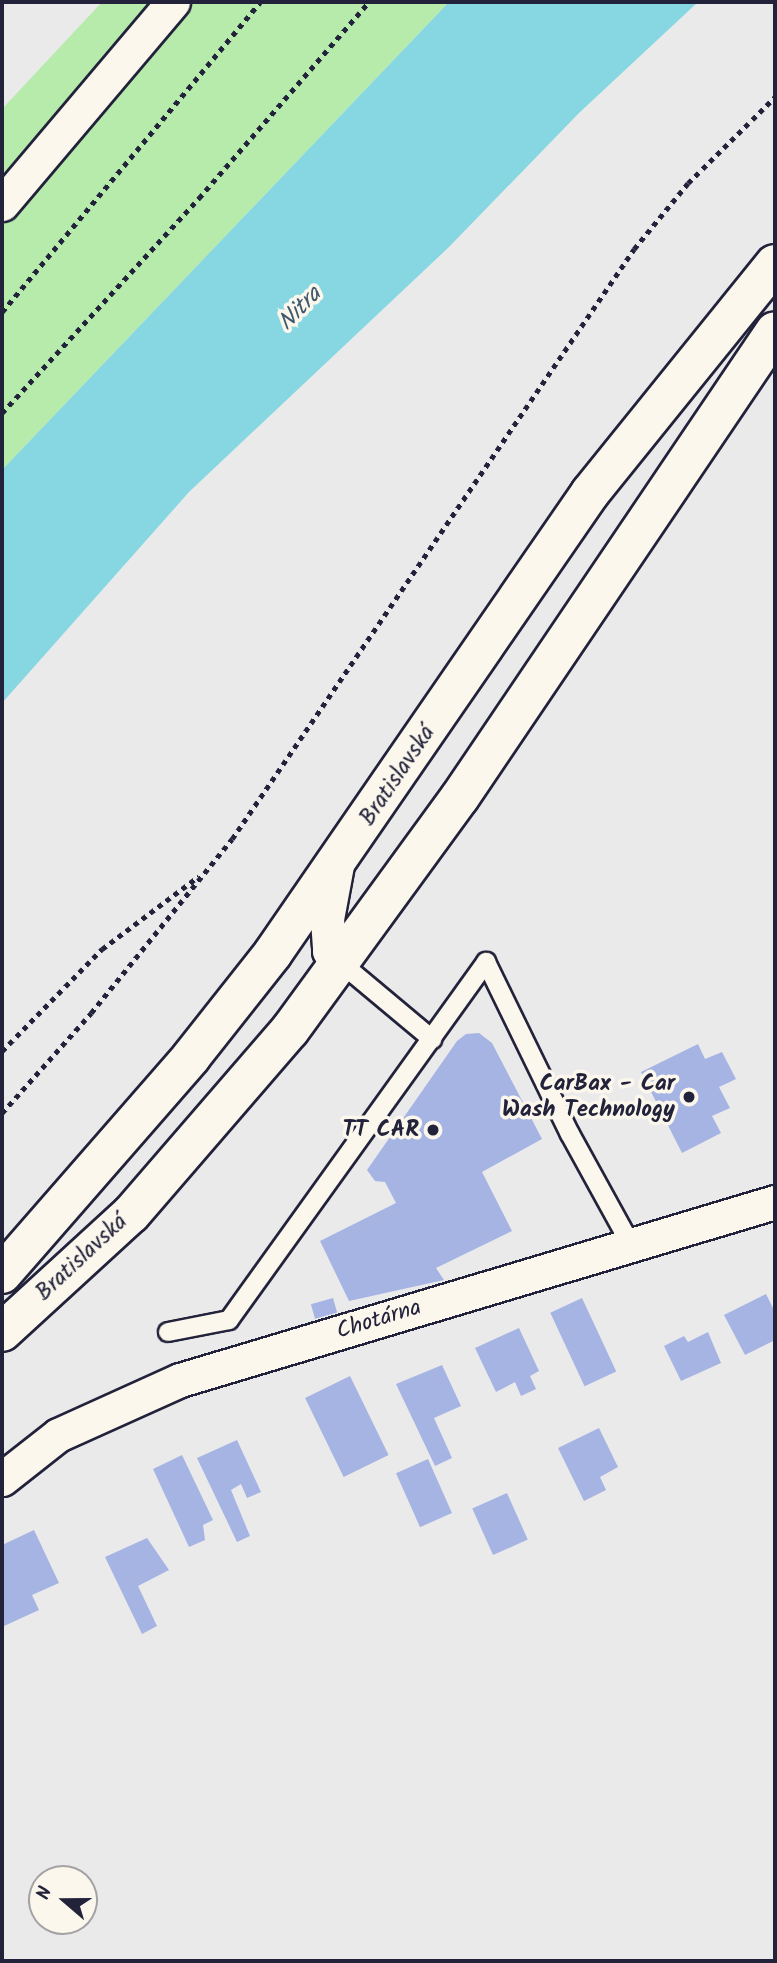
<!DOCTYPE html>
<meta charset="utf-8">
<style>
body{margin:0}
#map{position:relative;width:777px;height:1963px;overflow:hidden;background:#eaeaea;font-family:Kalam,sans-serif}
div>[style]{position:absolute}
.green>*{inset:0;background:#b7ebac}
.water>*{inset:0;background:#86d7e1}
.building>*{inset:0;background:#a6b4e3;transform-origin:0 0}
.path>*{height:4.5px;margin-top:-2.25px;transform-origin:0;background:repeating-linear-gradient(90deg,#22223b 0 5px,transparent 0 10px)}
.roads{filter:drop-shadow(2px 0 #22223b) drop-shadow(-2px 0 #22223b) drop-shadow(0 2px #22223b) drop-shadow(0 -2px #22223b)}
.lane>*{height:18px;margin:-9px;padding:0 9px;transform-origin:9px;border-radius:9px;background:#fbf7ec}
.street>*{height:33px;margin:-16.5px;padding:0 16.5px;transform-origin:16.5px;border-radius:16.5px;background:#fbf7ec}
.secondary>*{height:38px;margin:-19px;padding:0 19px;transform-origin:19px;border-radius:19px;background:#fbf7ec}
.dots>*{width:19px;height:19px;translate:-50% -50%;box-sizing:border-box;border:4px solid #fbf7ec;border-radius:50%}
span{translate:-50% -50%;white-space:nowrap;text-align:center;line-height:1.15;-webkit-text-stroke:7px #fbf7ec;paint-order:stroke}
.street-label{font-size:23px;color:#22223b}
.poi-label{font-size:23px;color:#22223b;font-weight:700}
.right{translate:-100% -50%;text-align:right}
.water-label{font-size:24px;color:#40586d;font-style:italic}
.frame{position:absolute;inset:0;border:4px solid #22223b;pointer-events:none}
.north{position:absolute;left:28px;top:1865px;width:70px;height:70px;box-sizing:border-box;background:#fbf7ec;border:2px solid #a4a2a5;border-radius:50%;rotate:290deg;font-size:19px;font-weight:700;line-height:28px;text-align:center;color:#22223b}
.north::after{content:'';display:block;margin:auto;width:24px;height:32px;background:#22223b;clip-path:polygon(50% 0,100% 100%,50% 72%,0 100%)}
</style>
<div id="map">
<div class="green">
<div style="clip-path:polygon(102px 2px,449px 2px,2px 470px,2px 109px)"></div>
</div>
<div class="water">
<div style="clip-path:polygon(449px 2px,698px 2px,579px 113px,449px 247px,189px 492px,2px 703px,2px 470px)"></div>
</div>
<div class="building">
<div style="clip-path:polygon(479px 1033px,492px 1043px,542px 1139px,482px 1172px,512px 1231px,436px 1268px,444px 1280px,349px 1301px,320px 1241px,396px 1203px,385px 1182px,375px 1181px,367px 1170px,457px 1041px,466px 1034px)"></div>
<div style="clip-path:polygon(698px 1044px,705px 1059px,722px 1052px,736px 1079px,719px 1087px,730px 1108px,712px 1116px,721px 1133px,682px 1153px,641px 1072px)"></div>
<div style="clip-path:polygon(766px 1294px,775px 1312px,775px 1340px,745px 1355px,724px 1315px)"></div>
<div style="left:333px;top:1298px;width:15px;height:23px;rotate:74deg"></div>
<div style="left:582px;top:1298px;width:81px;height:35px;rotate:65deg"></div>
<div style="clip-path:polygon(519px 1328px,539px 1371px,530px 1376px,536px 1389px,521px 1396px,515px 1382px,496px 1392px,475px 1348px)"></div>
<div style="clip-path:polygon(708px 1332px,721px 1363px,681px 1381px,664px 1346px,684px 1336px,688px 1342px)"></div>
<div style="clip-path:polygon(442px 1365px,461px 1406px,434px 1418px,452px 1458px,435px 1466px,396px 1384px)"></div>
<div style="left:350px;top:1376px;width:88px;height:50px;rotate:64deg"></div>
<div style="clip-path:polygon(599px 1428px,618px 1467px,600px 1477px,606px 1490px,584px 1501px,558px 1448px)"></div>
<div style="clip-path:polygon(237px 1440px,261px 1492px,247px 1498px,241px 1484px,231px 1490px,250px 1536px,237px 1542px,197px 1458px)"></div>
<div style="clip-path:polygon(182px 1455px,213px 1520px,203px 1525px,205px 1540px,189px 1547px,153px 1469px)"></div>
<div style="left:428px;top:1459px;width:59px;height:35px;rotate:66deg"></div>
<div style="left:507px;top:1493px;width:51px;height:38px;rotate:66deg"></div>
<div style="clip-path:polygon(34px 1530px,59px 1583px,32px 1595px,39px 1610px,4px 1626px,2px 1545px)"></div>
<div style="clip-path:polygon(147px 1538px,169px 1570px,138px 1586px,157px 1626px,142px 1634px,105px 1557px)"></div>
</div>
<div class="path">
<div style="left:2px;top:312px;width:403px;rotate:-50.2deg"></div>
<div style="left:2px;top:413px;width:292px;rotate:-47.5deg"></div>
<div style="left:199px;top:198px;width:259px;rotate:-49.1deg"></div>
<div style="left:2px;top:1051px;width:143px;rotate:-45.6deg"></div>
<div style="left:102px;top:949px;width:121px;rotate:-37deg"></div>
<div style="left:2px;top:1113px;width:134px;rotate:-48.3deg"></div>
<div style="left:91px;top:1013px;width:224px;rotate:-51deg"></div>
<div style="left:232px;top:839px;width:714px;rotate:-55.73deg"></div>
<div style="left:634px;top:249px;width:85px;rotate:-50.7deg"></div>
<div style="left:688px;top:183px;width:122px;rotate:-44.7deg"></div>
</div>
<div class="roads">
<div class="lane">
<div style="left:341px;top:963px;width:119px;rotate:39.9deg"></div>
<div style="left:168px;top:1332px;width:62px;rotate:-11.1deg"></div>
<div style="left:229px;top:1320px;width:441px;rotate:-54.3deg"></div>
<div style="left:486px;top:962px;width:191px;rotate:64deg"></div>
<div style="left:570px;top:1134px;width:127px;rotate:61.2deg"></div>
</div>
<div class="street">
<div style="left:2px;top:204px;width:265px;rotate:-49.8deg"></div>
<div style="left:337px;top:865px;width:55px;rotate:100.5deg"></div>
<div style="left:327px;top:919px;width:32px;rotate:86deg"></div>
<div style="left:329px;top:951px;width:17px;rotate:45deg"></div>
<div style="left:2px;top:1479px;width:71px;rotate:-38.2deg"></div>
<div style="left:58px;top:1435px;width:134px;rotate:-24.3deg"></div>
<div style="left:180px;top:1380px;width:621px;rotate:-16.66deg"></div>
</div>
<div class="secondary">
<div style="left:2px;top:1274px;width:288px;rotate:-48.9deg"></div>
<div style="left:191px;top:1057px;width:132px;rotate:-51.7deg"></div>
<div style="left:273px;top:953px;width:559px;rotate:-55.43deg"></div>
<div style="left:590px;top:493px;width:294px;rotate:-51.1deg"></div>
<div style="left:2px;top:1332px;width:175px;rotate:-42.5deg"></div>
<div style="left:131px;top:1214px;width:243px;rotate:-49.2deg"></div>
<div style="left:290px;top:1030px;width:288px;rotate:-53.9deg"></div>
<div style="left:460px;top:797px;width:562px;rotate:-55.94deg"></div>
</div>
</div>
<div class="dots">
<div style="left:689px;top:1097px;background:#22223b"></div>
<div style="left:433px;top:1130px;background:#22223b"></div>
</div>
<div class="street-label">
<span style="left:398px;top:776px;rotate:-56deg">Bratislavská</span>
<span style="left:82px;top:1258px;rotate:-43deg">Bratislavská</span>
<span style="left:379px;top:1320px;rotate:-17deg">Chotárna</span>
</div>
<div class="poi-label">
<span class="right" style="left:675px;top:1097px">CarBax - Car<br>Wash Technology</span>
<span class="right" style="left:419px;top:1130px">TT CAR</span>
</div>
<div class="water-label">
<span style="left:300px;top:309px;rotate:-46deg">Nitra</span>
</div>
<div class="frame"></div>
<div class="north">N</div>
</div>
